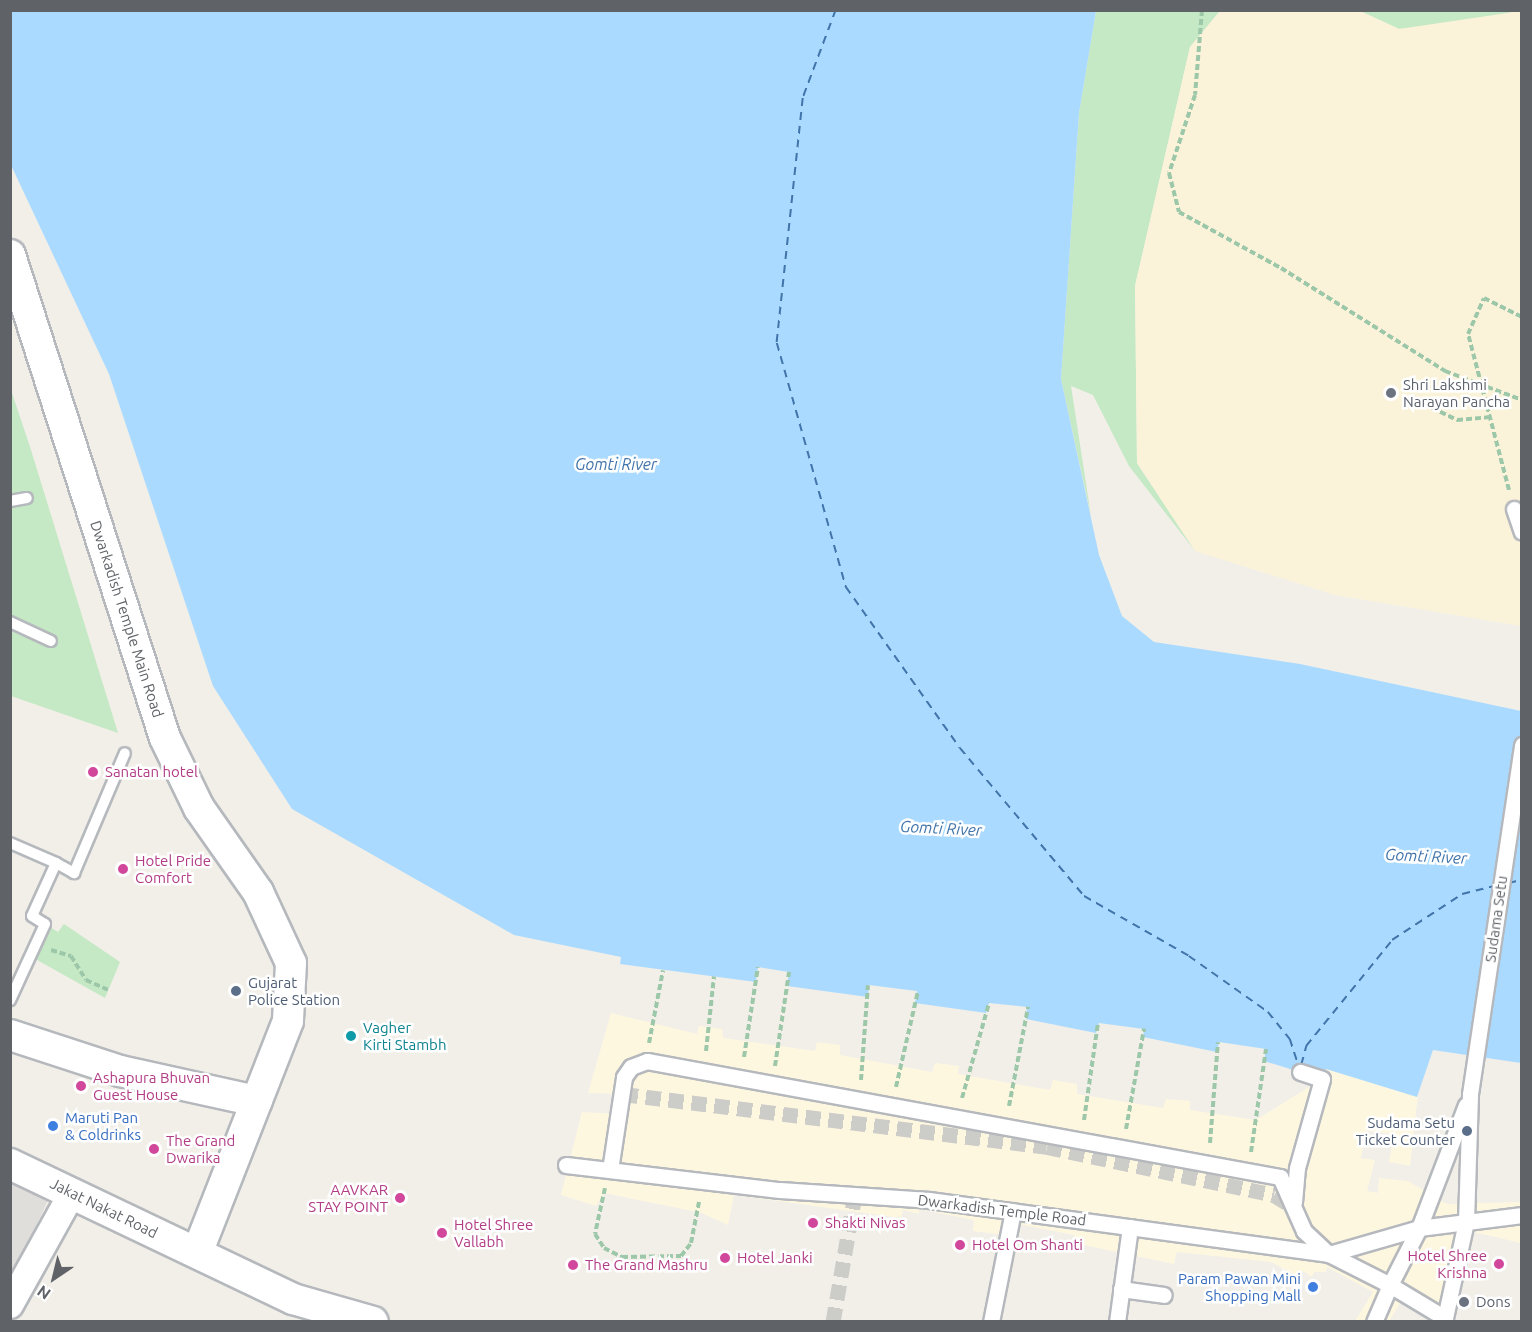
<!DOCTYPE html>
<style>
body{margin:0}
#map{position:relative;width:1532px;height:1332px;overflow:hidden;background:#f1efe8;font-family:Ubuntu,sans-serif}
div>[style]{position:absolute}
.commercial>*{inset:0;background:#fef7e0}
.industrial>*{inset:0;background:#e0deda}
.green>*{inset:0;background:#c5e8c5}
.sand>*{inset:0;background:#fbf3d9}
.water>*{inset:0;background:#aadaff}
.ferry>*{height:1.5px;margin-top:-0.75px;transform-origin:0;background:repeating-linear-gradient(90deg,#4174aa 0 8px,transparent 0 14px)}
.pedestrian-tunnel>*{height:15px;margin-top:-7.5px;transform-origin:0;background:repeating-linear-gradient(90deg,#ccccc8 0 15px,transparent 0 23px)}
.path>*{height:4px;margin-top:-2px;transform-origin:0;background:repeating-linear-gradient(90deg,#9cc7a9 0 6px,transparent 0 9px)}
.roads{filter:drop-shadow(2px 0 #b5b8bc) drop-shadow(-2px 0 #b5b8bc) drop-shadow(0 2px #b5b8bc) drop-shadow(0 -2px #b5b8bc)}
.service>*{height:10px;margin:-5px;padding:0 5px;transform-origin:5px;border-radius:5px;background:#fff}
.pedestrian>*{height:15px;margin:-7.5px;padding:0 7.5px;transform-origin:7.5px;border-radius:7.5px;background:#fff}
.tertiary>*{height:26px;margin:-13px;padding:0 13px;transform-origin:13px;border-radius:13px;background:#fff}
.secondary>*{height:30px;margin:-15px;padding:0 15px;transform-origin:15px;border-radius:15px;background:#fff}
.dots>*{width:16px;height:16px;translate:-50% -50%;box-sizing:border-box;border:3px solid #fff;border-radius:50%}
span{translate:-50% -50%;white-space:nowrap;text-align:center;line-height:1.15;-webkit-text-stroke:5px #fff;paint-order:stroke}
.worship-label{font-size:15px;color:#5b616d}
.left{translate:0 -50%;text-align:left}
.street-label{font-size:15px;color:#5f6368}
.hotel-label{font-size:15px;color:#b23c85}
.right{translate:-100% -50%;text-align:right}
.service-label{font-size:15px;color:#4e5e75}
.culture-label{font-size:15px;color:#0d838f}
.shop-label{font-size:15px;color:#366cbe}
.water-label{font-size:16px;color:#4174aa;font-style:italic}
.frame{position:absolute;inset:0;border:12px solid #5f6368;pointer-events:none}
.north{position:absolute;left:24px;top:1248px;width:60px;height:60px;-webkit-text-stroke:4px #fff;paint-order:stroke;rotate:215deg;font-size:16px;font-weight:700;line-height:24px;text-align:center;color:#5f6368}
.north::after{content:'';display:block;margin:auto;width:21px;height:27px;background:#5f6368;clip-path:polygon(50% 0,100% 100%,50% 72%,0 100%)}
</style>
<div id="map">
<div class="commercial">
<div style="clip-path:polygon(611px 1013px,697px 1034px,699px 1026px,722px 1029px,723px 1038px,815px 1051px,817px 1042px,840px 1045px,840px 1055px,932px 1072px,935px 1063px,959px 1066px,958px 1074px,1050px 1090px,1053px 1080px,1077px 1084px,1077px 1094px,1163px 1108px,1166px 1099px,1190px 1101px,1190px 1110px,1256px 1120px,1322px 1079px,1325px 1069px,1418px 1094px,1410px 1166px,1389px 1162px,1394px 1134px,1366px 1131px,1361px 1158px,1375px 1160px,1367px 1191px,1378px 1193px,1379px 1178px,1408px 1181px,1447px 1204px,1521px 1202px,1521px 1243px,1465px 1230px,1445px 1318px,1406px 1294px,1389px 1321px,1355px 1321px,1373px 1292px,1327px 1267px,1326px 1272px,1314px 1272px,1312px 1277px,1303px 1271px,1299px 1277px,1271px 1262px,1177px 1252px,1174px 1264px,1074px 1243px,1074px 1235px,1018px 1224px,1014px 1236px,973px 1231px,974px 1220px,919px 1209px,919px 1214px,903px 1210px,901px 1218px,734px 1195px,728px 1225px,702px 1213px,604px 1193px,596px 1206px,561px 1195px,582px 1112px,619px 1114px,622px 1094px,588px 1093px)"></div>
</div>
<div class="industrial">
<div style="clip-path:polygon(11px 1181px,48px 1200px,11px 1281px)"></div>
</div>
<div class="green">
<div style="clip-path:polygon(1096px 11px,1220px 11px,1190px 47px,1135px 286px,1137px 463px,1195px 551px,1129px 466px,1093px 395px,1071px 386px,1091px 516px,1061px 379px,1079px 113px)"></div>
<div style="clip-path:polygon(1360px 11px,1516px 11px,1481px 21px,1399px 29px)"></div>
<div style="clip-path:polygon(10px 387px,31px 450px,118px 733px,11px 696px)"></div>
<div style="clip-path:polygon(45px 924px,58px 932px,64px 924px,120px 962px,105px 998px,30px 956px)"></div>
</div>
<div class="sand">
<div style="clip-path:polygon(1220px 11px,1360px 11px,1399px 29px,1521px 11px,1521px 626px,1335px 595px,1195px 551px,1137px 463px,1135px 286px,1190px 47px)"></div>
</div>
<div class="water">
<div style="clip-path:polygon(10px 11px,1096px 11px,1079px 113px,1061px 379px,1099px 555px,1122px 616px,1154px 642px,1300px 664px,1521px 711px,1521px 1063px,1433px 1050px,1417px 1097px,1326px 1069px,1322px 1079px,1300px 1072px,1264px 1061px,1266px 1049px,1219px 1042px,1217px 1052px,1143px 1037px,1144px 1029px,1099px 1023px,1096px 1033px,1026px 1019px,1027px 1007px,989px 1003px,986px 1013px,915px 1003px,917px 991px,869px 985px,868px 997px,787px 986px,789px 972px,758px 967px,756px 982px,620px 964px,621px 957px,514px 935px,292px 809px,213px 686px,109px 374px,11px 165px)"></div>
</div>
<div class="ferry">
<div style="left:836px;top:10px;width:94px;rotate:110.6deg"></div>
<div style="left:803px;top:98px;width:246px;rotate:96.1deg"></div>
<div style="left:777px;top:343px;width:254px;rotate:74.2deg"></div>
<div style="left:846px;top:587px;width:197px;rotate:54.7deg"></div>
<div style="left:960px;top:748px;width:193px;rotate:50deg"></div>
<div style="left:1084px;top:896px;width:121px;rotate:29.7deg"></div>
<div style="left:1189px;top:956px;width:97px;rotate:35.3deg"></div>
<div style="left:1268px;top:1012px;width:35px;rotate:51deg"></div>
<div style="left:1290px;top:1039px;width:28px;rotate:72deg"></div>
<div style="left:1508px;top:883px;width:14px;rotate:-12deg"></div>
<div style="left:1301px;top:1065px;width:20px;rotate:-75deg"></div>
<div style="left:1306px;top:1046px;width:136px;rotate:-50.9deg"></div>
<div style="left:1392px;top:940px;width:84px;rotate:-33.3deg"></div>
<div style="left:1462px;top:894px;width:34px;rotate:-14deg"></div>
</div>
<div class="pedestrian-tunnel">
<div style="left:623px;top:1094px;width:427px;rotate:7.1deg"></div>
<div style="left:1047px;top:1147px;width:232px;rotate:11.9deg"></div>
<div style="left:1274px;top:1195px;width:22px;rotate:32deg"></div>
<div style="left:833px;top:1322px;width:129px;rotate:-80.2deg"></div>
</div>
<div class="path">
<div style="left:1202px;top:10px;width:85px;rotate:94.7deg"></div>
<div style="left:1195px;top:95px;width:82px;rotate:108.4deg"></div>
<div style="left:1169px;top:173px;width:40px;rotate:75.6deg"></div>
<div style="left:1179px;top:212px;width:116px;rotate:28.8deg"></div>
<div style="left:1281px;top:268px;width:194px;rotate:32.1deg"></div>
<div style="left:1445px;top:371px;width:82px;rotate:20.6deg"></div>
<div style="left:1416px;top:400px;width:46px;rotate:26deg"></div>
<div style="left:1457px;top:420px;width:33px;rotate:-5deg"></div>
<div style="left:1509px;top:490px;width:161px;rotate:-104.7deg"></div>
<div style="left:1468px;top:334px;width:39px;rotate:-66deg"></div>
<div style="left:1484px;top:298px;width:42px;rotate:26.6deg"></div>
<div style="left:51px;top:950px;width:21px;rotate:17deg"></div>
<div style="left:71px;top:956px;width:28px;rotate:58deg"></div>
<div style="left:86px;top:980px;width:24px;rotate:24deg"></div>
<div style="left:649px;top:1043px;width:74px;rotate:-79.1deg"></div>
<div style="left:706px;top:1051px;width:75px;rotate:-83.9deg"></div>
<div style="left:744px;top:1057px;width:91px;rotate:-81.2deg"></div>
<div style="left:775px;top:1066px;width:95px;rotate:-81.5deg"></div>
<div style="left:861px;top:1080px;width:95px;rotate:-85.8deg"></div>
<div style="left:896px;top:1087px;width:98px;rotate:-77.1deg"></div>
<div style="left:962px;top:1098px;width:99px;rotate:-74.1deg"></div>
<div style="left:1009px;top:1106px;width:101px;rotate:-79.1deg"></div>
<div style="left:1084px;top:1120px;width:98px;rotate:-81.8deg"></div>
<div style="left:1126px;top:1129px;width:102px;rotate:-79.8deg"></div>
<div style="left:1210px;top:1143px;width:101px;rotate:-85.5deg"></div>
<div style="left:1251px;top:1152px;width:104px;rotate:-81.7deg"></div>
<div style="left:605px;top:1188px;width:47px;rotate:102.3deg"></div>
<div style="left:595px;top:1234px;width:17px;rotate:57deg"></div>
<div style="left:604px;top:1248px;width:20px;rotate:27deg"></div>
<div style="left:622px;top:1257px;width:59px;rotate:-1deg"></div>
<div style="left:681px;top:1256px;width:16px;rotate:-52deg"></div>
<div style="left:691px;top:1243px;width:42px;rotate:-79deg"></div>
</div>
<div class="roads">
<div class="service">
<div style="left:10px;top:501px;width:17px;rotate:-10deg"></div>
<div style="left:10px;top:622px;width:45px;rotate:24.9deg"></div>
<div style="left:10px;top:843px;width:50px;rotate:23.5deg"></div>
<div style="left:56px;top:863px;width:58px;rotate:114.4deg"></div>
<div style="left:32px;top:916px;width:15px;rotate:32deg"></div>
<div style="left:45px;top:924px;width:84px;rotate:114.7deg"></div>
<div style="left:56px;top:863px;width:21px;rotate:29deg"></div>
<div style="left:74px;top:873px;width:130px;rotate:-67deg"></div>
</div>
<div class="pedestrian">
<div style="left:1514px;top:509px;width:24px;rotate:71deg"></div>
<div style="left:1466px;top:1105px;width:132px;rotate:110.9deg"></div>
<div style="left:1419px;top:1228px;width:104px;rotate:-7.2deg"></div>
<div style="left:566px;top:1165px;width:215px;rotate:6.7deg"></div>
<div style="left:780px;top:1190px;width:149px;rotate:3.8deg"></div>
<div style="left:929px;top:1200px;width:404px;rotate:7.7deg"></div>
<div style="left:1329px;top:1254px;width:68px;rotate:26.9deg"></div>
<div style="left:1390px;top:1285px;width:40px;rotate:113.4deg"></div>
<div style="left:610px;top:1170px;width:94px;rotate:-81.4deg"></div>
<div style="left:624px;top:1077px;width:12px;rotate:-55deg"></div>
<div style="left:631px;top:1067px;width:17px;rotate:-21deg"></div>
<div style="left:647px;top:1061px;width:644px;rotate:10.38deg"></div>
<div style="left:1280px;top:1177px;width:59px;rotate:66deg"></div>
<div style="left:1304px;top:1231px;width:34px;rotate:43deg"></div>
<div style="left:1294px;top:1202px;width:34px;rotate:-85deg"></div>
<div style="left:1297px;top:1168px;width:92px;rotate:-74.3deg"></div>
<div style="left:1322px;top:1079px;width:23px;rotate:-162deg"></div>
<div style="left:1329px;top:1254px;width:94px;rotate:-16.1deg"></div>
<div style="left:1419px;top:1228px;width:64px;rotate:117deg"></div>
<div style="left:1390px;top:1285px;width:64px;rotate:31deg"></div>
<div style="left:1445px;top:1318px;width:98px;rotate:-77.7deg"></div>
<div style="left:1466px;top:1222px;width:128px;rotate:-88.2deg"></div>
<div style="left:1470px;top:1094px;width:353px;rotate:-81.5deg"></div>
<div style="left:1121px;top:1289px;width:43px;rotate:7.9deg"></div>
<div style="left:991px;top:1322px;width:113px;rotate:-78.8deg"></div>
<div style="left:1117px;top:1322px;width:96px;rotate:-82.2deg"></div>
</div>
<div class="tertiary">
<div style="left:10px;top:1305px;width:128px;rotate:-61deg"></div>
</div>
<div class="secondary">
<div style="left:10px;top:255px;width:507px;rotate:72.21deg"></div>
<div style="left:165px;top:738px;width:78px;rotate:64.1deg"></div>
<div style="left:199px;top:808px;width:103px;rotate:54.9deg"></div>
<div style="left:258px;top:892px;width:78px;rotate:65.1deg"></div>
<div style="left:291px;top:963px;width:58px;rotate:93deg"></div>
<div style="left:288px;top:1021px;width:249px;rotate:111.4deg"></div>
<div style="left:10px;top:1035px;width:116px;rotate:18.1deg"></div>
<div style="left:120px;top:1071px;width:140px;rotate:12.4deg"></div>
<div style="left:10px;top:1164px;width:314px;rotate:25.5deg"></div>
<div style="left:293px;top:1299px;width:83px;rotate:16deg"></div>
</div>
</div>
<div class="dots">
<div style="left:1391px;top:393px;background:#6b7280"></div>
<div style="left:93px;top:772px;background:#d1479c"></div>
<div style="left:123px;top:869px;background:#d1479c"></div>
<div style="left:236px;top:991px;background:#5c6f8a"></div>
<div style="left:351px;top:1036px;background:#0f9aa8"></div>
<div style="left:81px;top:1086px;background:#d1479c"></div>
<div style="left:53px;top:1126px;background:#3f7fe0"></div>
<div style="left:1467px;top:1131px;background:#5c6f8a"></div>
<div style="left:154px;top:1149px;background:#d1479c"></div>
<div style="left:400px;top:1198px;background:#d1479c"></div>
<div style="left:813px;top:1223px;background:#d1479c"></div>
<div style="left:442px;top:1233px;background:#d1479c"></div>
<div style="left:960px;top:1245px;background:#d1479c"></div>
<div style="left:725px;top:1258px;background:#d1479c"></div>
<div style="left:1499px;top:1264px;background:#d1479c"></div>
<div style="left:573px;top:1265px;background:#d1479c"></div>
<div style="left:1313px;top:1287px;background:#3f7fe0"></div>
<div style="left:1464px;top:1302px;background:#6b7280"></div>
</div>
<div class="worship-label">
<span class="left" style="left:1403px;top:393px">Shri Lakshmi<br>Narayan Pancha</span>
<span class="left" style="left:1476px;top:1302px">Dons</span>
</div>
<div class="street-label">
<span style="left:127px;top:619px;rotate:72deg">Dwarkadish Temple Main Road</span>
<span style="left:1496px;top:919px;rotate:-82deg">Sudama Setu</span>
<span style="left:104px;top:1208px;rotate:26deg">Jakat Nakat Road</span>
<span style="left:1002px;top:1210px;rotate:7deg">Dwarkadish Temple Road</span>
</div>
<div class="hotel-label">
<span class="left" style="left:105px;top:772px">Sanatan hotel</span>
<span class="left" style="left:135px;top:869px">Hotel Pride<br>Comfort</span>
<span class="left" style="left:93px;top:1086px">Ashapura Bhuvan<br>Guest House</span>
<span class="left" style="left:166px;top:1149px">The Grand<br>Dwarika</span>
<span class="right" style="left:388px;top:1198px">AAVKAR<br>STAY POINT</span>
<span class="left" style="left:825px;top:1223px">Shakti Nivas</span>
<span class="left" style="left:454px;top:1233px">Hotel Shree<br>Vallabh</span>
<span class="left" style="left:972px;top:1245px">Hotel Om Shanti</span>
<span class="right" style="left:1487px;top:1264px">Hotel Shree<br>Krishna</span>
<span class="left" style="left:737px;top:1258px">Hotel Janki</span>
<span class="left" style="left:585px;top:1265px">The Grand Mashru</span>
</div>
<div class="service-label">
<span class="left" style="left:248px;top:991px">Gujarat<br>Police Station</span>
<span class="right" style="left:1455px;top:1131px">Sudama Setu<br>Ticket Counter</span>
</div>
<div class="culture-label">
<span class="left" style="left:363px;top:1036px">Vagher<br>Kirti Stambh</span>
</div>
<div class="shop-label">
<span class="left" style="left:65px;top:1126px">Maruti Pan<br>&amp; Coldrinks</span>
<span class="right" style="left:1301px;top:1287px">Param Pawan Mini<br>Shopping Mall</span>
</div>
<div class="water-label">
<span style="left:616px;top:464px">Gomti River</span>
<span style="left:941px;top:828px;rotate:3deg">Gomti River</span>
<span style="left:1426px;top:856px;rotate:3deg">Gomti River</span>
</div>
<div class="frame"></div>
<div class="north">N</div>
</div>
